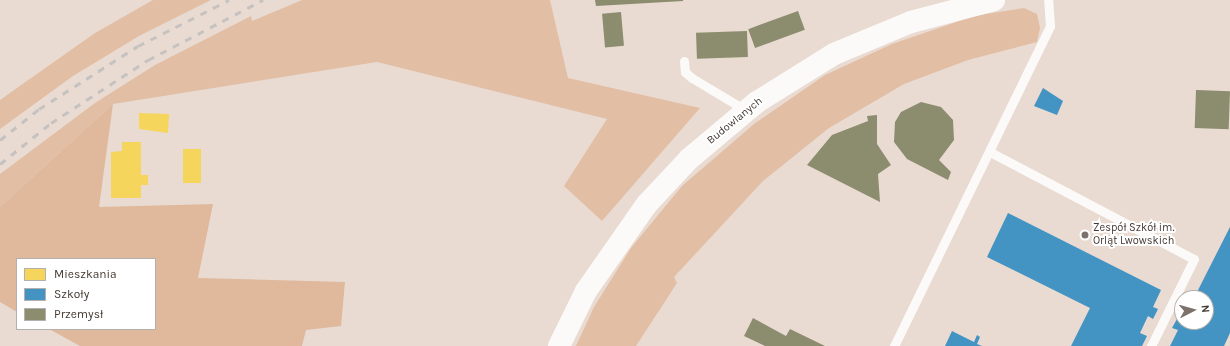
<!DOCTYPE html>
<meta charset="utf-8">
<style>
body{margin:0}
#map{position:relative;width:1230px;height:346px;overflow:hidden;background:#e9dbd2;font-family:Karla,sans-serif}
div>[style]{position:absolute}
.green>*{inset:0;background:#e2bea4}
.forest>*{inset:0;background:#e0b89c}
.homes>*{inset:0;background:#f6d55c;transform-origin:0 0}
.schools>*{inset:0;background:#4393c3}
.industry>*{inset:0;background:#8c8c6e;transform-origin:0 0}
.lane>*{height:9px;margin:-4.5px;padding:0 4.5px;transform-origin:4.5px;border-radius:4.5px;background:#fcfaf8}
.secondary>*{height:22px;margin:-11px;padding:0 11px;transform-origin:11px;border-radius:11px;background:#fcfaf8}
.rail>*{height:3px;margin-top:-1.5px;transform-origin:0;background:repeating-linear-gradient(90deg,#c5c2bf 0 7px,transparent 0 14px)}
.dots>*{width:11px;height:11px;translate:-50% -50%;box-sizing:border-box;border:2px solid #fff;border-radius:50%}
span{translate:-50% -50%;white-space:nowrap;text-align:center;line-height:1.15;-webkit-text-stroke:4px #fff;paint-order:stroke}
.street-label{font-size:11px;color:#433933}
.poi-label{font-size:11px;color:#433933}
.left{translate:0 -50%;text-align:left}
.legend{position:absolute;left:16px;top:258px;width:140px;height:72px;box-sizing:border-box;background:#fff;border:1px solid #b4b0ad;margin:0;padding:5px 7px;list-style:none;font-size:12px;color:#433933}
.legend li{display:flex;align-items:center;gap:8px;height:20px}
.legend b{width:20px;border:1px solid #b4b0ad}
.north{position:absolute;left:1174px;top:290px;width:40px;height:40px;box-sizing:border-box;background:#fff;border:1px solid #b4b0ad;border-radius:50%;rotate:84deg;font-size:11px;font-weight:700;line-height:16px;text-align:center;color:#433933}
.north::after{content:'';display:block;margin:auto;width:14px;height:18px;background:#7d726b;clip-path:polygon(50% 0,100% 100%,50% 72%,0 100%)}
</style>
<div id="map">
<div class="green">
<div style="clip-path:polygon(153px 0,211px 0,139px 36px,73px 76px,0 129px,0 100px,95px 33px)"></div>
<div style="clip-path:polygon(302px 0,550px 0,568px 78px,700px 108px,602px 221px,564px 186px,607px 119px,377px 62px,113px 104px,0 207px,0 174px,95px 103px,155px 65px,251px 16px,252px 21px)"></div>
<div style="clip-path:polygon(1024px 8px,1037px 14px,1040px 28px,1037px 42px,968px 60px,904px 84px,829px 128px,763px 181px,674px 277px,677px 283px,636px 346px,576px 346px,594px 307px,631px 248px,682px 186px,754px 124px,825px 75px,892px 44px,974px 16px)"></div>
</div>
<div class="forest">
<div style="clip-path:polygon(113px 104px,99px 207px,213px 204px,198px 278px,345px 282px,341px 326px,306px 330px,302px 346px,80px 346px,49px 329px,155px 329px,155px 259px,17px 259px,17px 312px,0 302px,0 207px)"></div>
</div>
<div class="homes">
<div style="clip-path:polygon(139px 113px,169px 114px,168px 133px,139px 129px)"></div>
<div style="clip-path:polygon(122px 142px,141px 142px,141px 175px,148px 175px,148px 185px,141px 185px,141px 198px,111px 198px,111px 152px,122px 151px)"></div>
<div style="left:183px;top:149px;width:18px;height:34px"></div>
</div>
<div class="schools">
<div style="clip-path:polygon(1043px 88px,1063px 101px,1057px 115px,1034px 106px)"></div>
<div style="clip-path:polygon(1008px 213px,1161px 290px,1153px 307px,1158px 309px,1153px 319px,1148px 316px,1140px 333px,1147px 336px,1142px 346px,1071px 346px,1090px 308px,987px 257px)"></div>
<div style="clip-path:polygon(1230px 227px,1230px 333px,1224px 346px,1170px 346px,1178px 330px,1172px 328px,1177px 319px,1206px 322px,1206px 298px,1194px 298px)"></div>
<div style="clip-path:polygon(952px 331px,974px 342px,977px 335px,980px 337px,977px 344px,982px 346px,945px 346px)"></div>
</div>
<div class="industry">
<div style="clip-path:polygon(595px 0,683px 0,683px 1px,596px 6px)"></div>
<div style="left:798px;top:11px;width:20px;height:53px;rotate:70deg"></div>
<div style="left:621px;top:12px;width:34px;height:19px;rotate:85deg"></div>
<div style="left:747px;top:31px;width:26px;height:51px;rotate:88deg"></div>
<div style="left:1196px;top:90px;width:34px;height:38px;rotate:2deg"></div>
<div style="clip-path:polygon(921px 102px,941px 107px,953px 120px,954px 140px,939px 160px,951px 172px,948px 180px,907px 159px,894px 142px,895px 122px,901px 112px)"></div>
<div style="clip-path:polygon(877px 115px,877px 144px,891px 165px,878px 174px,880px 202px,807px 165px,832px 135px,868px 121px,867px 116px)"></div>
<div style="clip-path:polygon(753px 318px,786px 336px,790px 329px,825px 346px,765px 346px,744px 336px)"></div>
</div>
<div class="lane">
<div style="left:684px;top:61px;width:11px;rotate:85deg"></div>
<div style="left:685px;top:72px;width:9px;rotate:41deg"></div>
<div style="left:692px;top:78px;width:64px;rotate:31deg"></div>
<div style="left:990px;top:152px;width:230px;rotate:27.7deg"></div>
<div style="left:1194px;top:259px;width:97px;rotate:116.3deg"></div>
<div style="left:894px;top:346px;width:356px;rotate:-64deg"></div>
<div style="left:1050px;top:26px;width:26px;rotate:-94deg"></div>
</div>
<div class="secondary">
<div style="left:559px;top:346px;width:61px;rotate:-63.9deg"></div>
<div style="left:586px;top:291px;width:106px;rotate:-55deg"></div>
<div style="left:647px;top:204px;width:62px;rotate:-47deg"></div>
<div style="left:689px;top:159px;width:89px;rotate:-40deg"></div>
<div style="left:757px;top:102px;width:91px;rotate:-31.9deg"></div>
<div style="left:834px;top:54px;width:83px;rotate:-22.6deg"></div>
<div style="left:911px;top:22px;width:86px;rotate:-14.8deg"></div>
</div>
<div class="rail">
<div style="left:0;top:140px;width:50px;rotate:-38.5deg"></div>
<div style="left:39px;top:109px;width:117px;rotate:-32.5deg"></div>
<div style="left:138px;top:46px;width:102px;rotate:-26.8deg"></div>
<div style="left:0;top:164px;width:65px;rotate:-38.8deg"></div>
<div style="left:51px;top:123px;width:116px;rotate:-33deg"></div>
<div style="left:148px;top:60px;width:130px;rotate:-27.6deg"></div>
</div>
<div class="dots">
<div style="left:1085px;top:235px;background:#7d726b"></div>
</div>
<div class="street-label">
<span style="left:735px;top:121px;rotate:-39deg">Budowlanych</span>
</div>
<div class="poi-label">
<span class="left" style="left:1093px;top:235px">Zespół Szkół im.<br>Orląt Lwowskich</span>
</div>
<ul class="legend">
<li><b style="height:11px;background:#f6d55c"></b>Mieszkania</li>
<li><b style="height:11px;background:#4393c3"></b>Szkoły</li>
<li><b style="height:11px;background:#8c8c6e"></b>Przemysł</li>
</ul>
<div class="north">N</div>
</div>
